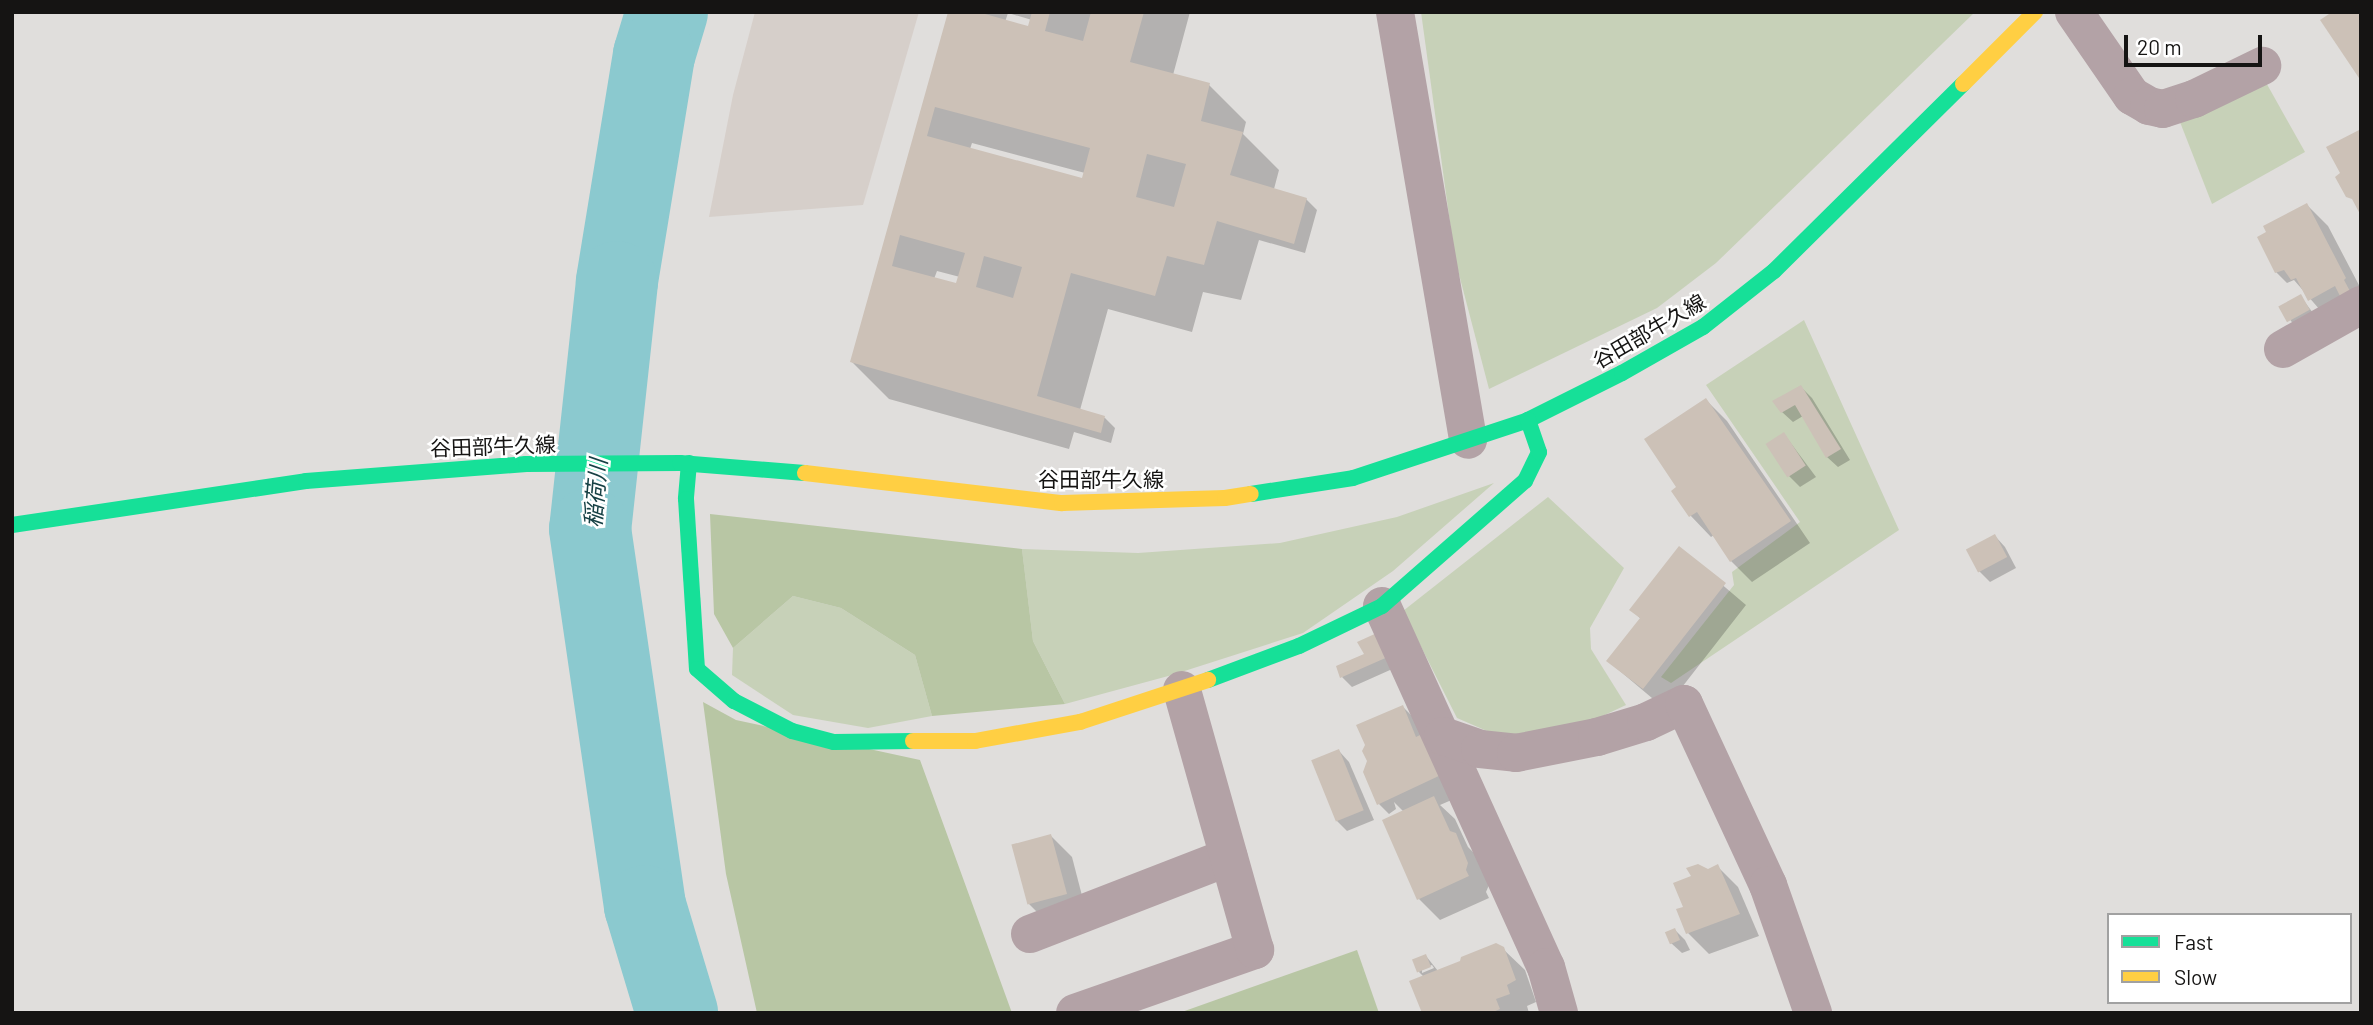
<!DOCTYPE html>
<meta charset="utf-8">
<style>
body{margin:0}
#map{position:relative;width:2373px;height:1025px;overflow:hidden;background:#e0dedc;font-family:Barlow,"Noto Sans JP",sans-serif}
div>[style]{position:absolute}
.built>*{inset:0;background:#d6cfca}
.green>*{inset:0;background:#c7d1b8}
.forest>*{inset:0;background:#b8c6a4}
.shadow>*{inset:0;background:#0003}
.river>*{height:82px;margin:-41px;padding:0 41px;transform-origin:41px;border-radius:41px;background:#8bc9cf}
.building>*{inset:0;background:#ccc1b7;transform-origin:0 0}
.street>*{height:38px;margin:-19px;padding:0 19px;transform-origin:19px;border-radius:19px;background:#b3a2a6}
.fast>*{height:16px;margin:-8px;padding:0 8px;transform-origin:8px;border-radius:8px;background:#16e098}
.slow>*{height:16px;margin:-8px;padding:0 8px;transform-origin:8px;border-radius:8px;background:#ffcf43}
span{translate:-50% -50%;white-space:nowrap;text-align:center;line-height:1.15;-webkit-text-stroke:5px #fff;paint-order:stroke}
.street-label{font-size:21px;color:#151413}
.water-label{font-size:23px;color:#174145;font-style:italic}
.frame{position:absolute;inset:0;border:14px solid #151413;pointer-events:none}
.legend{position:absolute;left:2107px;top:913px;width:245px;height:91px;box-sizing:border-box;background:#fff;border:2px solid #a1a1a1;margin:0;padding:9px 12px;list-style:none;font-size:21px;color:#151413}
.legend li{display:flex;align-items:center;gap:14px;height:35px}
.legend b{width:35px;border:2px solid #a1a1a1}
.scale{position:absolute;left:2124px;top:35px;width:138px;height:32px;box-sizing:border-box;border:4px solid #151413;border-top:0;padding-left:9px;font-size:21px;line-height:24px;white-space:nowrap;color:#151413;-webkit-text-stroke:5px #fff;paint-order:stroke}
</style>
<div id="map">
<div class="built">
<div style="clip-path:polygon(755px 12px,919px 12px,863px 205px,709px 217px,733px 95px)"></div>
</div>
<div class="green">
<div style="clip-path:polygon(1421px 12px,1975px 12px,1716px 263px,1657px 308px,1489px 389px,1455px 259px)"></div>
<div style="clip-path:polygon(2264px 79px,2305px 152px,2212px 204px,2180px 122px)"></div>
<div style="clip-path:polygon(1804px 320px,1899px 530px,1671px 683px,1661px 677px,1734px 585px,1732px 572px,1800px 522px,1706px 385px)"></div>
<div style="clip-path:polygon(1494px 483px,1393px 571px,1303px 633px,1172px 675px,1065px 704px,1033px 641px,1022px 549px,1138px 553px,1280px 543px,1397px 517px)"></div>
<div style="clip-path:polygon(1548px 497px,1624px 568px,1590px 628px,1591px 649px,1626px 705px,1577px 728px,1510px 741px,1457px 718px,1403px 611px)"></div>
<div style="clip-path:polygon(793px 596px,841px 608px,915px 655px,932px 716px,868px 728px,793px 715px,732px 675px,733px 648px)"></div>
</div>
<div class="forest">
<div style="clip-path:polygon(710px 514px,1022px 549px,1033px 641px,1065px 704px,932px 716px,915px 655px,841px 608px,793px 596px,733px 648px,714px 614px)"></div>
<div style="clip-path:polygon(703px 702px,736px 720px,920px 760px,1012px 1013px,757px 1013px,726px 874px)"></div>
<div style="clip-path:polygon(1357px 950px,1379px 1013px,1179px 1013px)"></div>
</div>
<div class="shadow">
<div style="clip-path:polygon(evenodd,950px 12px,1190px 12px,1173px 75px,1209px 85px,1246px 122px,1243px 134px,1279px 170px,1274px 189px,1306px 199px,1317px 210px,1305px 253px,1259px 240px,1241px 300px,1203px 292px,1192px 332px,1108px 309px,1080px 410px,1105px 418px,1115px 428px,1111px 443px,1074px 432px,1069px 449px,889px 399px,852px 362px,950px 12px,1008px 13px,1032px 20px,1029px 28px,1005px 22px,1008px 13px,950px 12px,972px 143px,1085px 173px,1083px 180px,970px 149px,972px 143px,950px 12px,937px 271px,960px 277px,958px 285px,934px 279px,937px 271px)"></div>
<div style="clip-path:polygon(2307px 205px,2328px 226px,2361px 289px,2320px 310px,2294px 280px,2287px 283px,2276px 272px)"></div>
<div style="clip-path:polygon(2301px 297px,2319px 321px,2299px 332px,2281px 307px)"></div>
<div style="clip-path:polygon(1801px 387px,1812px 398px,1850px 460px,1838px 467px,1827px 457px,1803px 416px,1793px 422px,1782px 412px)"></div>
<div style="clip-path:polygon(1706px 400px,1727px 421px,1810px 543px,1752px 582px,1731px 561px,1714px 535px,1711px 537px,1690px 515px,1678px 487px)"></div>
<div style="clip-path:polygon(1784px 434px,1816px 477px,1800px 487px,1789px 476px)"></div>
<div style="clip-path:polygon(1995px 536px,2005px 547px,2016px 568px,1990px 582px,1979px 571px)"></div>
<div style="clip-path:polygon(1679px 548px,1746px 605px,1665px 709px,1608px 661px,1641px 619px,1631px 610px)"></div>
<div style="clip-path:polygon(1360px 643px,1399px 666px,1352px 687px,1342px 677px,1366px 654px)"></div>
<div style="clip-path:polygon(1403px 707px,1424px 728px,1463px 795px,1440px 805px,1455px 819px,1468px 847px,1477px 856px,1489px 885px,1486px 892px,1489px 898px,1440px 920px,1419px 899px,1404px 812px,1394px 802px,1396px 809px,1389px 814px,1379px 804px)"></div>
<div style="clip-path:polygon(1339px 751px,1349px 762px,1374px 820px,1347px 831px,1337px 821px)"></div>
<div style="clip-path:polygon(1051px 836px,1072px 857px,1087px 915px,1050px 925px,1029px 904px)"></div>
<div style="clip-path:polygon(1717px 866px,1738px 887px,1759px 936px,1709px 954px,1688px 933px,1708px 870px)"></div>
<div style="clip-path:polygon(1675px 930px,1685px 940px,1690px 950px,1682px 953px,1671px 943px)"></div>
<div style="clip-path:polygon(evenodd,1503px 949px,1525px 970px,1536px 1002px,1527px 1006px,1529px 1013px,1424px 1013px,1424px 977px,1419px 972px,1426px 956px,1438px 971px,1503px 949px,1432px 965px,1434px 968px,1422px 973px,1422px 969px,1432px 965px)"></div>
</div>
<div class="river">
<div style="left:667px;top:12px;width:45px;rotate:106.8deg"></div>
<div style="left:654px;top:55px;width:230px;rotate:99.3deg"></div>
<div style="left:617px;top:282px;width:248px;rotate:96.2deg"></div>
<div style="left:590px;top:529px;width:381px;rotate:81.7deg"></div>
<div style="left:645px;top:906px;width:112px;rotate:73.3deg"></div>
</div>
<div class="building">
<div style="clip-path:polygon(evenodd,948px 12px,978px 12px,1028px 26px,1032px 12px,1050px 12px,1045px 31px,1083px 41px,1091px 12px,1144px 12px,1130px 62px,1210px 83px,1201px 121px,1243px 132px,1230px 175px,1307px 198px,1294px 244px,1217px 221px,1204px 265px,1167px 256px,1155px 296px,1071px 273px,1037px 396px,1105px 416px,1101px 433px,850px 362px,948px 12px,935px 107px,1090px 148px,1082px 178px,927px 136px,935px 107px,948px 12px,1147px 154px,1186px 164px,1174px 207px,1136px 197px,1147px 154px,948px 12px,900px 235px,965px 253px,956px 283px,892px 266px,900px 235px,948px 12px,984px 256px,1022px 267px,1013px 298px,976px 287px,984px 256px)"></div>
<div style="clip-path:polygon(2332px 12px,2361px 12px,2361px 81px,2320px 20px)"></div>
<div style="clip-path:polygon(2361px 129px,2361px 216px,2352px 199px,2346px 197px,2335px 177px,2340px 173px,2326px 147px)"></div>
<div style="clip-path:polygon(2307px 203px,2346px 278px,2344px 280px,2351px 293px,2341px 298px,2335px 286px,2308px 301px,2296px 278px,2291px 280px,2284px 270px,2275px 273px,2257px 237px,2266px 232px,2263px 226px)"></div>
<div style="left:2301px;top:294px;width:18px;height:26px;rotate:61deg"></div>
<div style="clip-path:polygon(1801px 385px,1841px 449px,1826px 458px,1795px 405px,1781px 413px,1772px 401px)"></div>
<div style="clip-path:polygon(1706px 398px,1791px 521px,1730px 562px,1697px 512px,1689px 517px,1671px 491px,1676px 487px,1644px 439px)"></div>
<div style="left:1784px;top:432px;width:40px;height:22px;rotate:57deg"></div>
<div style="left:1995px;top:534px;width:26px;height:33px;rotate:62deg"></div>
<div style="clip-path:polygon(1679px 546px,1726px 583px,1643px 689px,1606px 661px,1640px 618px,1629px 610px)"></div>
<div style="clip-path:polygon(1379px 632px,1390px 656px,1340px 678px,1336px 666px,1364px 654px,1357px 642px)"></div>
<div style="clip-path:polygon(1403px 705px,1416px 737px,1426px 732px,1443px 774px,1377px 805px,1363px 772px,1367px 761px,1362px 751px,1365px 745px,1356px 725px)"></div>
<div style="left:1339px;top:749px;width:66px;height:30px;rotate:68deg"></div>
<div style="clip-path:polygon(1434px 796px,1450px 831px,1456px 833px,1468px 863px,1466px 870px,1469px 876px,1417px 900px,1382px 820px)"></div>
<div style="left:1051px;top:834px;width:62px;height:41px;rotate:75deg"></div>
<div style="clip-path:polygon(1698px 864px,1708px 869px,1718px 864px,1740px 914px,1686px 934px,1676px 909px,1683px 907px,1673px 883px,1691px 876px,1686px 868px)"></div>
<div style="left:1675px;top:928px;width:13px;height:11px;rotate:67deg"></div>
<div style="clip-path:polygon(1496px 943px,1504px 947px,1516px 980px,1507px 985px,1510px 994px,1496px 999px,1500px 1009px,1491px 1013px,1422px 1013px,1409px 981px,1460px 961px,1461px 957px)"></div>
<div style="left:1426px;top:954px;width:14px;height:15px;rotate:69deg"></div>
</div>
<div class="street">
<div style="left:1395px;top:12px;width:434px;rotate:80.3deg"></div>
<div style="left:2074px;top:12px;width:102px;rotate:55.4deg"></div>
<div style="left:2132px;top:96px;width:20px;rotate:30deg"></div>
<div style="left:2149px;top:106px;width:14px;rotate:12deg"></div>
<div style="left:2163px;top:109px;width:33px;rotate:-18deg"></div>
<div style="left:2194px;top:99px;width:76px;rotate:-25.9deg"></div>
<div style="left:2283px;top:349px;width:90px;rotate:-29.4deg"></div>
<div style="left:1382px;top:606px;width:397px;rotate:65.6deg"></div>
<div style="left:1546px;top:967px;width:48px;rotate:74.2deg"></div>
<div style="left:1443px;top:736px;width:39px;rotate:19deg"></div>
<div style="left:1480px;top:749px;width:36px;rotate:6deg"></div>
<div style="left:1516px;top:753px;width:83px;rotate:-11.2deg"></div>
<div style="left:1597px;top:737px;width:51px;rotate:-17deg"></div>
<div style="left:1646px;top:722px;width:42px;rotate:-25.3deg"></div>
<div style="left:1684px;top:704px;width:200px;rotate:65.1deg"></div>
<div style="left:1768px;top:885px;width:136px;rotate:70.6deg"></div>
<div style="left:1030px;top:934px;width:213px;rotate:-21.2deg"></div>
<div style="left:1075px;top:1013px;width:191px;rotate:-19.3deg"></div>
<div style="left:1255px;top:950px;width:270px;rotate:-105.7deg"></div>
</div>
<div class="fast">
<div style="left:689px;top:463px;width:36px;rotate:95deg"></div>
<div style="left:686px;top:499px;width:170px;rotate:86.3deg"></div>
<div style="left:697px;top:669px;width:49px;rotate:40.9deg"></div>
<div style="left:734px;top:701px;width:65px;rotate:27.3deg"></div>
<div style="left:792px;top:731px;width:43px;rotate:14.7deg"></div>
<div style="left:834px;top:742px;width:79px;rotate:-0.7deg"></div>
<div style="left:1251px;top:494px;width:103px;rotate:-8.9deg"></div>
<div style="left:1353px;top:478px;width:184px;rotate:-18.3deg"></div>
<div style="left:1528px;top:420px;width:105px;rotate:-26.6deg"></div>
<div style="left:1622px;top:373px;width:93px;rotate:-29.6deg"></div>
<div style="left:1703px;top:327px;width:90px;rotate:-38.3deg"></div>
<div style="left:1774px;top:271px;width:266px;rotate:-44.7deg"></div>
<div style="left:12px;top:525px;width:297px;rotate:-8.5deg"></div>
<div style="left:306px;top:481px;width:221px;rotate:-4.4deg"></div>
<div style="left:526px;top:464px;width:154px;rotate:-0.4deg"></div>
<div style="left:680px;top:463px;width:125px;rotate:4.6deg"></div>
<div style="left:1208px;top:680px;width:97px;rotate:-20.5deg"></div>
<div style="left:1299px;top:646px;width:92px;rotate:-25.7deg"></div>
<div style="left:1382px;top:606px;width:190px;rotate:-41.2deg"></div>
<div style="left:1525px;top:481px;width:32px;rotate:-64deg"></div>
<div style="left:1539px;top:452px;width:34px;rotate:-109deg"></div>
</div>
<div class="slow">
<div style="left:1963px;top:84px;width:102px;rotate:-45deg"></div>
<div style="left:805px;top:473px;width:259px;rotate:6.7deg"></div>
<div style="left:1062px;top:503px;width:163px;rotate:-1.8deg"></div>
<div style="left:1225px;top:498px;width:26px;rotate:-9deg"></div>
<div style="left:913px;top:741px;width:62px"></div>
<div style="left:975px;top:741px;width:107px;rotate:-10.3deg"></div>
<div style="left:1080px;top:722px;width:135px;rotate:-18.2deg"></div>
</div>
<div class="street-label">
<span style="left:1649px;top:331px;rotate:-30deg">谷田部牛久線</span>
<span style="left:493px;top:446px;rotate:-2deg">谷田部牛久線</span>
<span style="left:1101px;top:479px">谷田部牛久線</span>
</div>
<div class="water-label">
<span style="left:595px;top:493px;rotate:-85deg">稲荷川</span>
</div>
<div class="frame"></div>
<ul class="legend">
<li><b style="height:9px;background:#16e098"></b>Fast</li>
<li><b style="height:9px;background:#ffcf43"></b>Slow</li>
</ul>
<div class="scale">20 m</div>
</div>
